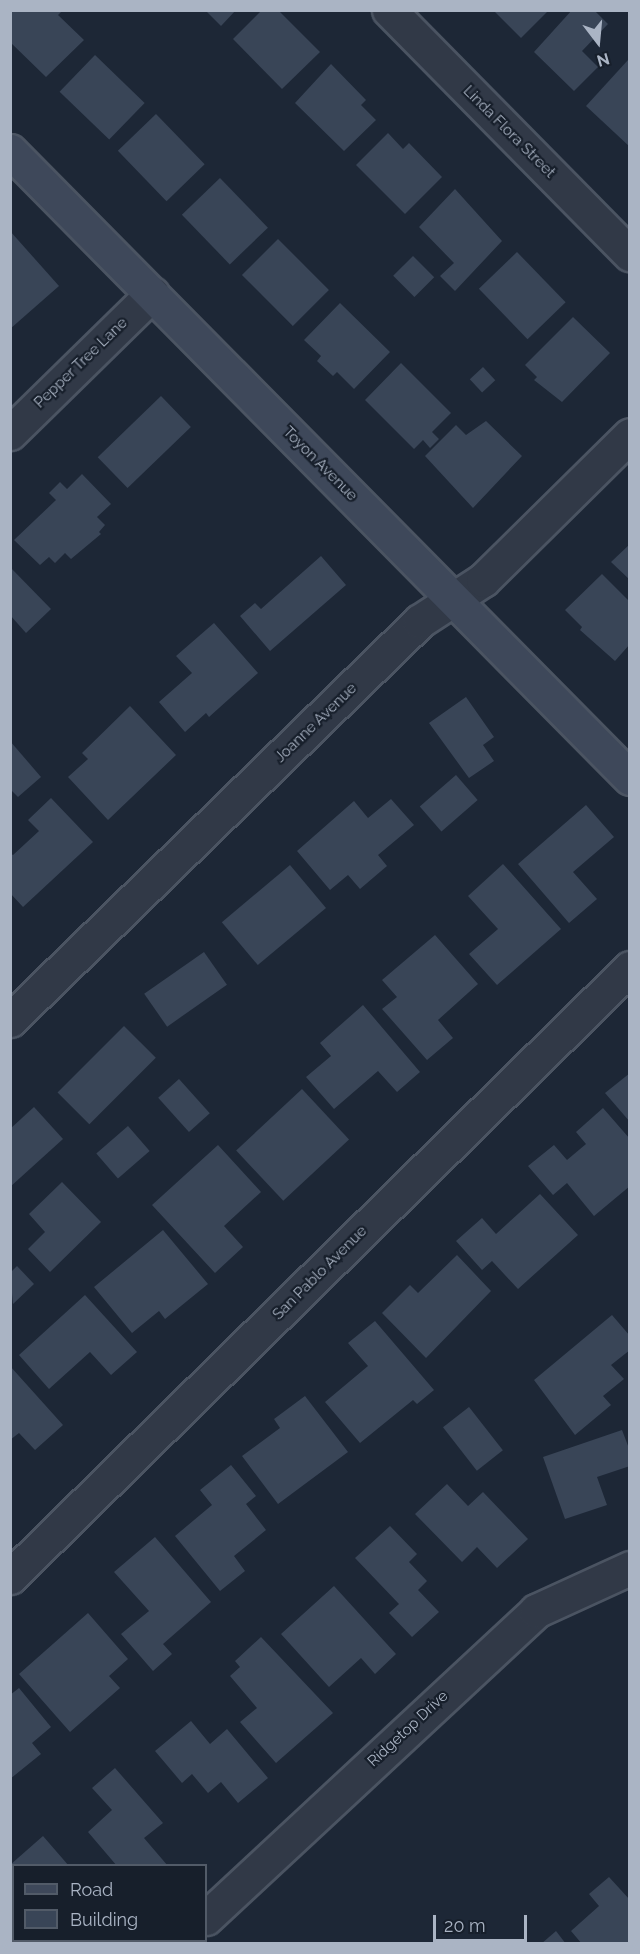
<!DOCTYPE html>
<style>
body{margin:0}
#map{position:relative;width:640px;height:1954px;overflow:hidden;background:#1d2736;font-family:Raleway,sans-serif}
div>[style]{position:absolute}
.building>*{inset:0;background:#394557;transform-origin:0 0}
.roads{filter:drop-shadow(2px 0 #4b5462) drop-shadow(-2px 0 #4b5462) drop-shadow(0 2px #4b5462) drop-shadow(0 -2px #4b5462)}
.street>*{height:33px;margin:-16.5px;padding:0 16.5px;transform-origin:16.5px;border-radius:16.5px;background:#313947}
.secondary>*{height:33px;margin:-16.5px;padding:0 16.5px;transform-origin:16.5px;border-radius:16.5px;background:#3e485a}
span{translate:-50% -50%;white-space:nowrap;text-align:center;line-height:1.15;-webkit-text-stroke:4.5px #171f2b;paint-order:stroke}
.street-label{font-size:15px;color:#aab4c4}
.frame{position:absolute;inset:0;border:12px solid #aab4c4;pointer-events:none}
.legend{position:absolute;left:12px;top:1864px;width:195px;height:78px;box-sizing:border-box;background:#171f2b;border:2px solid #525b68;margin:0;padding:8px 10px;list-style:none;font-size:18px;color:#aab4c4}
.legend li{display:flex;align-items:center;gap:12px;height:30px}
.legend b{width:30px;border:2px solid #525b68}
.north{position:absolute;left:568px;top:12px;width:60px;height:60px;-webkit-text-stroke:4px #171f2b;paint-order:stroke;rotate:164deg;font-size:16px;font-weight:700;line-height:24px;text-align:center;color:#aab4c4}
.north::after{content:'';display:block;margin:auto;width:21px;height:27px;background:#aab4c4;clip-path:polygon(50% 0,100% 100%,50% 72%,0 100%)}
.scale{position:absolute;left:433px;top:1915px;width:94px;height:27px;box-sizing:border-box;border:3px solid #aab4c4;border-top:0;padding-left:8px;font-size:18px;line-height:21px;white-space:nowrap;color:#aab4c4;-webkit-text-stroke:4px #171f2b;paint-order:stroke}
</style>
<div id="map">
<div class="building">
<div style="clip-path:polygon(10px 10px,63px 10px,58px 15px,84px 40px,46px 77px,10px 42px)"></div>
<div style="clip-path:polygon(205px 10px,236px 10px,221px 26px)"></div>
<div style="clip-path:polygon(262px 10px,278px 10px,320px 52px,282px 89px,233px 39px)"></div>
<div style="clip-path:polygon(493px 10px,549px 10px,521px 38px)"></div>
<div style="clip-path:polygon(572px 10px,594px 10px,608px 24px,582px 51px,598px 67px,574px 91px,534px 52px)"></div>
<div style="left:95px;top:55px;width:69px;height:51px;rotate:44deg"></div>
<div style="clip-path:polygon(628px 60px,630px 62px,630px 147px,586px 106px)"></div>
<div style="clip-path:polygon(331px 64px,366px 100px,361px 105px,376px 120px,344px 151px,295px 103px)"></div>
<div style="left:156px;top:114px;width:70px;height:53px;rotate:46deg"></div>
<div style="clip-path:polygon(388px 133px,403px 149px,409px 143px,442px 177px,405px 214px,356px 165px)"></div>
<div style="left:220px;top:178px;width:69px;height:53px;rotate:46deg"></div>
<div style="clip-path:polygon(455px 189px,502px 241px,455px 291px,440px 276px,454px 263px,419px 227px)"></div>
<div style="clip-path:polygon(10px 231px,59px 286px,10px 329px)"></div>
<div style="left:278px;top:239px;width:72px;height:51px;rotate:45deg"></div>
<div style="left:517px;top:252px;width:70px;height:53px;rotate:46deg"></div>
<div style="left:413px;top:256px;width:30px;height:28px;rotate:45deg"></div>
<div style="clip-path:polygon(340px 303px,390px 352px,354px 389px,337px 372px,333px 376px,317px 361px,321px 356px,304px 340px)"></div>
<div style="clip-path:polygon(573px 317px,610px 353px,562px 402px,534px 380px,537px 377px,525px 365px)"></div>
<div style="clip-path:polygon(401px 363px,451px 413px,432px 432px,439px 439px,430px 448px,423px 440px,414px 449px,365px 400px)"></div>
<div style="left:483px;top:367px;width:18px;height:18px;rotate:47deg"></div>
<div style="left:161px;top:396px;width:43px;height:88px;rotate:46deg"></div>
<div style="clip-path:polygon(486px 421px,522px 456px,473px 508px,425px 456px,456px 425px,466px 435px)"></div>
<div style="clip-path:polygon(82px 474px,111px 504px,97px 517px,105px 525px,99px 532px,101px 534px,71px 559px,65px 553px,55px 563px,49px 557px,40px 565px,14px 540px,56px 500px,49px 493px,60px 482px,67px 489px)"></div>
<div style="clip-path:polygon(630px 544px,630px 580px,611px 562px)"></div>
<div style="clip-path:polygon(321px 556px,346px 585px,270px 651px,240px 616px,255px 603px,261px 609px)"></div>
<div style="clip-path:polygon(10px 567px,51px 609px,26px 633px,10px 615px)"></div>
<div style="clip-path:polygon(602px 574px,630px 602px,630px 644px,615px 661px,580px 630px,582px 627px,565px 610px)"></div>
<div style="clip-path:polygon(214px 623px,258px 673px,209px 717px,206px 713px,185px 732px,159px 702px,192px 673px,176px 656px)"></div>
<div style="clip-path:polygon(466px 697px,494px 737px,483px 745px,494px 761px,469px 778px,429px 723px)"></div>
<div style="clip-path:polygon(130px 706px,176px 755px,108px 820px,68px 777px,88px 759px,82px 753px)"></div>
<div style="clip-path:polygon(10px 741px,41px 777px,18px 797px,10px 789px)"></div>
<div style="left:456px;top:775px;width:33px;height:48px;rotate:49deg"></div>
<div style="clip-path:polygon(51px 798px,93px 842px,23px 907px,10px 893px,10px 853px,13px 855px,39px 831px,28px 820px)"></div>
<div style="clip-path:polygon(391px 799px,414px 825px,378px 855px,387px 866px,360px 889px,348px 875px,330px 890px,297px 851px,354px 801px,368px 818px)"></div>
<div style="clip-path:polygon(586px 805px,614px 837px,573px 872px,597px 899px,569px 923px,518px 864px)"></div>
<div style="clip-path:polygon(503px 864px,561px 929px,497px 985px,469px 954px,498px 929px,468px 896px)"></div>
<div style="left:290px;top:865px;width:56px;height:89px;rotate:50deg"></div>
<div style="clip-path:polygon(435px 935px,478px 984px,438px 1020px,453px 1038px,427px 1060px,382px 1009px,397px 997px,382px 980px)"></div>
<div style="left:204px;top:952px;width:40px;height:73px;rotate:55deg"></div>
<div style="clip-path:polygon(363px 1005px,420px 1072px,397px 1092px,378px 1071px,334px 1109px,306px 1077px,331px 1056px,320px 1043px)"></div>
<div style="left:124px;top:1026px;width:45px;height:94px;rotate:45deg"></div>
<div style="clip-path:polygon(630px 1073px,630px 1122px,605px 1093px)"></div>
<div style="left:179px;top:1079px;width:46px;height:28px;rotate:48deg"></div>
<div style="left:302px;top:1089px;width:69px;height:90px;rotate:47deg"></div>
<div style="clip-path:polygon(34px 1107px,63px 1139px,10px 1187px,10px 1129px)"></div>
<div style="clip-path:polygon(603px 1108px,630px 1139px,630px 1186px,594px 1216px,567px 1183px,553px 1195px,528px 1166px,554px 1145px,567px 1160px,586px 1144px,576px 1132px)"></div>
<div style="left:128px;top:1126px;width:33px;height:42px;rotate:49deg"></div>
<div style="clip-path:polygon(218px 1145px,261px 1192px,224px 1226px,243px 1247px,215px 1273px,152px 1205px)"></div>
<div style="clip-path:polygon(62px 1182px,101px 1222px,50px 1272px,28px 1249px,45px 1232px,29px 1214px)"></div>
<div style="clip-path:polygon(540px 1194px,578px 1235px,518px 1289px,492px 1261px,482px 1270px,456px 1241px,482px 1218px,496px 1234px)"></div>
<div style="clip-path:polygon(163px 1230px,208px 1284px,165px 1319px,159px 1311px,132px 1333px,94px 1287px)"></div>
<div style="clip-path:polygon(457px 1255px,491px 1291px,426px 1358px,382px 1313px,410px 1285px,418px 1293px)"></div>
<div style="clip-path:polygon(17px 1266px,34px 1284px,13px 1304px,10px 1273px)"></div>
<div style="clip-path:polygon(85px 1295px,137px 1352px,111px 1375px,90px 1352px,49px 1389px,19px 1355px)"></div>
<div style="clip-path:polygon(612px 1315px,630px 1336px,630px 1350px,611px 1365px,624px 1379px,603px 1396px,611px 1405px,575px 1435px,534px 1380px)"></div>
<div style="clip-path:polygon(375px 1321px,434px 1390px,417px 1404px,413px 1400px,360px 1443px,325px 1402px,368px 1366px,348px 1343px)"></div>
<div style="clip-path:polygon(10px 1366px,63px 1425px,35px 1450px,19px 1433px,10px 1440px)"></div>
<div style="clip-path:polygon(305px 1396px,348px 1452px,278px 1504px,242px 1456px,280px 1428px,274px 1419px)"></div>
<div style="left:469px;top:1407px;width:55px;height:33px;rotate:52deg"></div>
<div style="clip-path:polygon(622px 1430px,630px 1451px,630px 1466px,597px 1477px,607px 1505px,565px 1519px,543px 1457px)"></div>
<div style="clip-path:polygon(231px 1465px,256px 1496px,246px 1504px,266px 1530px,234px 1556px,245px 1571px,220px 1591px,175px 1536px,212px 1505px,200px 1490px)"></div>
<div style="clip-path:polygon(447px 1484px,468px 1506px,483px 1492px,528px 1539px,497px 1568px,477px 1547px,462px 1562px,415px 1514px)"></div>
<div style="clip-path:polygon(390px 1526px,417px 1554px,409px 1562px,427px 1581px,418px 1590px,439px 1612px,412px 1637px,389px 1613px,399px 1604px,355px 1558px)"></div>
<div style="clip-path:polygon(155px 1537px,211px 1602px,163px 1644px,172px 1654px,153px 1671px,121px 1634px,149px 1611px,114px 1572px)"></div>
<div style="clip-path:polygon(334px 1586px,396px 1654px,375px 1674px,361px 1658px,329px 1687px,281px 1634px)"></div>
<div style="clip-path:polygon(88px 1613px,128px 1659px,109px 1676px,120px 1688px,70px 1732px,19px 1674px)"></div>
<div style="clip-path:polygon(261px 1637px,333px 1713px,276px 1763px,240px 1722px,257px 1708px,230px 1676px,240px 1667px,235px 1661px)"></div>
<div style="clip-path:polygon(19px 1688px,51px 1727px,32px 1743px,41px 1754px,10px 1779px,10px 1695px)"></div>
<div style="clip-path:polygon(191px 1721px,210px 1744px,227px 1729px,268px 1778px,238px 1803px,221px 1782px,208px 1793px,192px 1774px,182px 1783px,155px 1751px)"></div>
<div style="clip-path:polygon(115px 1768px,163px 1823px,144px 1838px,168px 1866px,117px 1866px,88px 1832px,112px 1810px,92px 1788px)"></div>
<div style="clip-path:polygon(43px 1836px,69px 1866px,14px 1866px,14px 1898px,10px 1865px)"></div>
<div style="clip-path:polygon(609px 1877px,630px 1900px,630px 1944px,582px 1944px,571px 1931px,599px 1906px,589px 1894px)"></div>
<div style="clip-path:polygon(556px 1931px,566px 1944px,541px 1944px)"></div>
</div>
<div class="roads">
<div class="street">
<div style="left:389px;top:10px;width:343px;rotate:45.4deg"></div>
<div style="left:10px;top:433px;width:199px;rotate:-44.4deg"></div>
<div style="left:10px;top:1020px;width:572px;rotate:-44.22deg"></div>
<div style="left:420px;top:621px;width:75px;rotate:-33.1deg"></div>
<div style="left:483px;top:580px;width:206px;rotate:-44.6deg"></div>
<div style="left:10px;top:1577px;width:869px;rotate:-44.49deg"></div>
<div style="left:206px;top:1918px;width:451px;rotate:-42.9deg"></div>
<div style="left:536px;top:1611px;width:103px;rotate:-24.6deg"></div>
<div style="left:179px;top:1944px;width:4px;rotate:-63deg"></div>
</div>
<div class="secondary">
<div style="left:10px;top:151px;width:882px;rotate:45.32deg"></div>
</div>
</div>
<div class="street-label">
<span style="left:509px;top:132px;rotate:45deg">Linda Flora Street</span>
<span style="left:81px;top:363px;rotate:-44deg">Pepper Tree Lane</span>
<span style="left:320px;top:464px;rotate:45deg">Toyon Avenue</span>
<span style="left:316px;top:723px;rotate:-44deg">Joanne Avenue</span>
<span style="left:320px;top:1273px;rotate:-45deg">San Pablo Avenue</span>
<span style="left:408px;top:1729px;rotate:-43deg">Ridgetop Drive</span>
</div>
<div class="frame"></div>
<ul class="legend">
<li><b style="height:8px;background:#3e485a"></b>Road</li>
<li><b style="height:16px;background:#394557"></b>Building</li>
</ul>
<div class="north">N</div>
<div class="scale">20 m</div>
</div>
